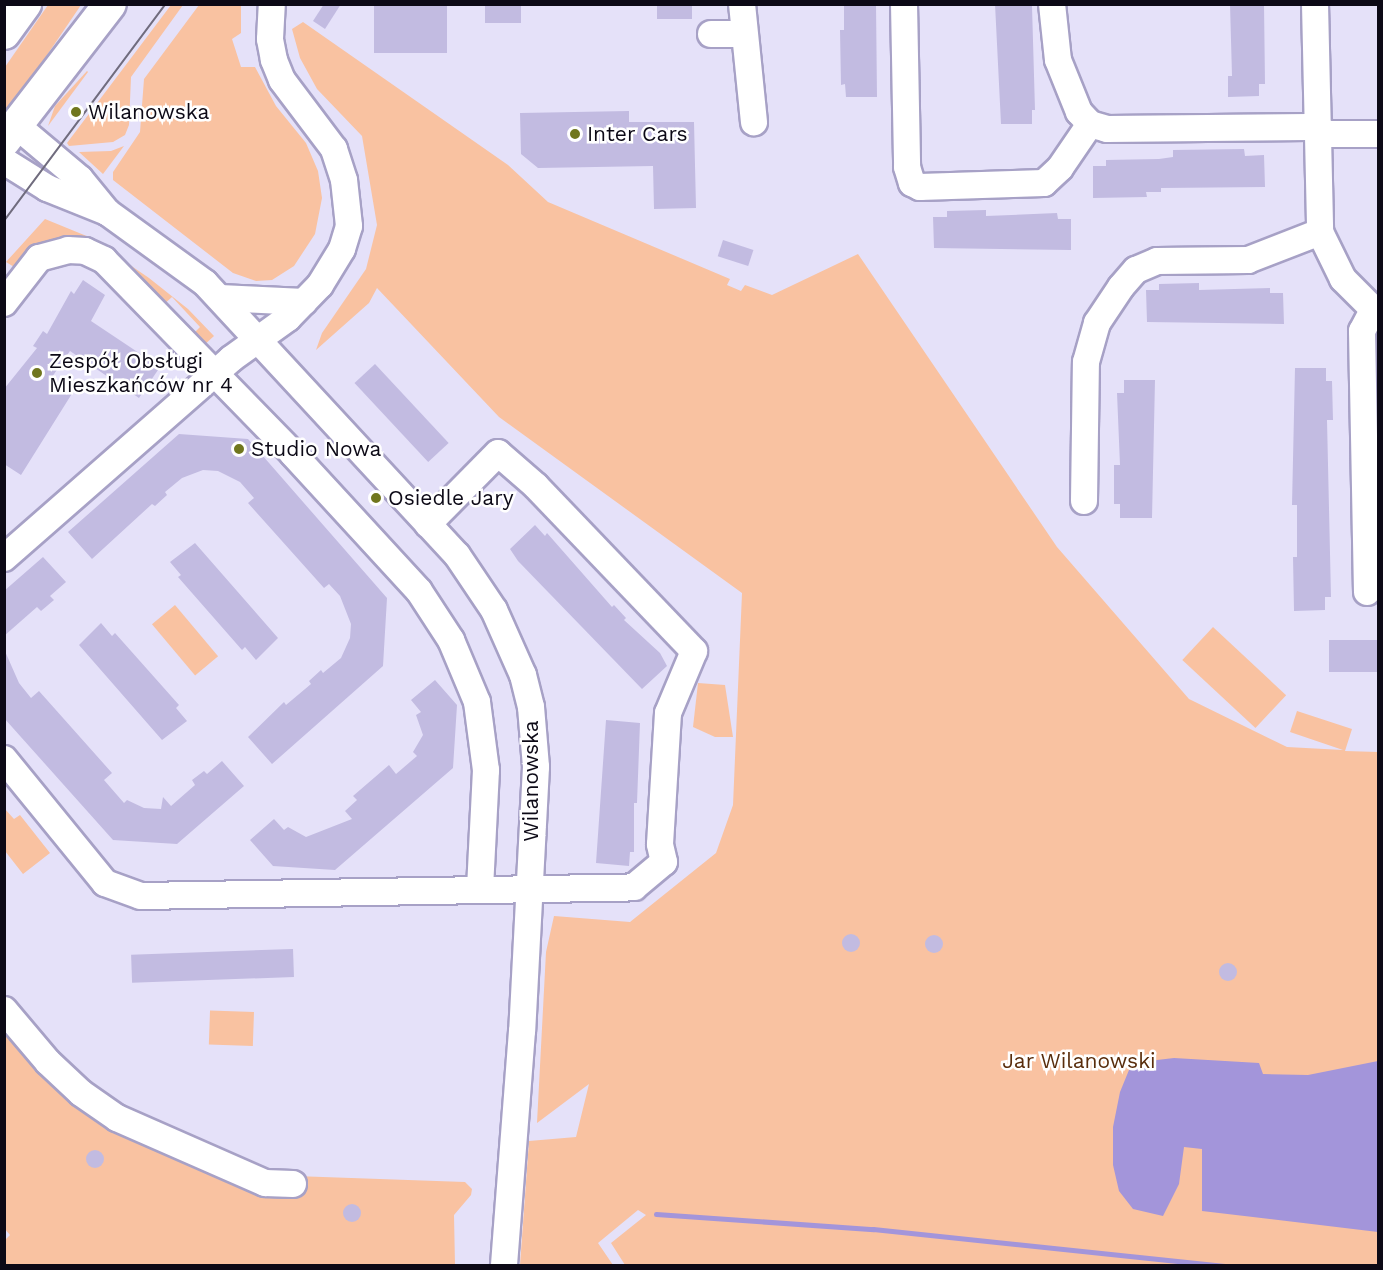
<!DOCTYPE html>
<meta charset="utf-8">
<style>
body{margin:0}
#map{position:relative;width:1383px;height:1270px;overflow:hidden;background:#e5e1f9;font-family:"Work Sans",sans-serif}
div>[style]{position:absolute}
.green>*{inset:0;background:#f9c2a1;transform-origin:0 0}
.water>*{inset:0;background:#a395da}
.stream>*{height:5px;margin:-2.5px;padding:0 2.5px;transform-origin:2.5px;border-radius:2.5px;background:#a395da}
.building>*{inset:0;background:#c2bbe1;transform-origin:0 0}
.round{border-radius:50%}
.roads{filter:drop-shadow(2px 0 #a7a1c6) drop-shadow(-2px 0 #a7a1c6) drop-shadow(0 2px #a7a1c6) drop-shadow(0 -2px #a7a1c6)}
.minor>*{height:26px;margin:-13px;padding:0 13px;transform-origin:13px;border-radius:13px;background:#fff}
.major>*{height:32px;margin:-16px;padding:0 16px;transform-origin:16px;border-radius:16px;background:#fff}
.tram>*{height:1.5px;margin:-0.75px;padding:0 0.75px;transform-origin:0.75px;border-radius:0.75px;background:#706c7e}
.dots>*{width:16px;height:16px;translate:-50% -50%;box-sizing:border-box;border:3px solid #fff;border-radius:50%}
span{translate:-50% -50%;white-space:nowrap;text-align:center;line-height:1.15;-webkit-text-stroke:5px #fff;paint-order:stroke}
.poi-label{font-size:21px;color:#0c0916}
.left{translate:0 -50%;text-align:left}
.street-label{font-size:21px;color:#0c0916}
.park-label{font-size:21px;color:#592d0c}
.frame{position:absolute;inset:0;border:6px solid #0c0916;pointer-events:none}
</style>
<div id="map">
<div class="green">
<div style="clip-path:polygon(48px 5px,81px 5px,5px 117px,5px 67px)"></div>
<div style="clip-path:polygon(171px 5px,183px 5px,131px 77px,129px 125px,125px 135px,113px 142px,69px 146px,67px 143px)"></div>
<div style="clip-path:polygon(199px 5px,241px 5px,241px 33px,232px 39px,241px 67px,255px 67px,276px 106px,306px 143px,318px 171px,322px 198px,315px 234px,294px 266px,272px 280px,256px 281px,233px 273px,113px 180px,113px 172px,140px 132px,144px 79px)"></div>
<div style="clip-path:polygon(303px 22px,508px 165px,548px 202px,730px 279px,727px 285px,741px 291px,745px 285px,772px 295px,858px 254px,1057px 547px,1189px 699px,1287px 747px,1343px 750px,1290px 732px,1297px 711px,1352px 729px,1345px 751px,1378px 752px,1378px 1265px,625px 1265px,611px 1243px,646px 1215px,638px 1210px,598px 1243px,613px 1265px,520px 1265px,529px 1141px,576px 1137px,589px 1084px,537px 1123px,546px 952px,554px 916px,630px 922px,716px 853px,733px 805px,742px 593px,499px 417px,377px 288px,369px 303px,316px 350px,322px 333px,366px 269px,377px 225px,362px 136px,317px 89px,300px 58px,292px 29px)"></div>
<div style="clip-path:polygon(87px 71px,88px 72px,48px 126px,55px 106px)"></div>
<div style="clip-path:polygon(124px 146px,103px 174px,79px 152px,111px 151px)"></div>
<div style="clip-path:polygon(45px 219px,89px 237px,149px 278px,188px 309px,214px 336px,203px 346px,190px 337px,200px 327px,172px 297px,162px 306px,106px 252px,19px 270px,6px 262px)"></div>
<div style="left:175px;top:605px;width:67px;height:30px;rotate:50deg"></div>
<div style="left:1213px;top:627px;width:100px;height:45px;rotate:43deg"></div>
<div style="clip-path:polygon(698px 683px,725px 685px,733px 737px,715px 737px,693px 727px)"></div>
<div style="clip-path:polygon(4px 808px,14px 819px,20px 815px,50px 853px,23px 874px,5px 851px)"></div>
<div style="clip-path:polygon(4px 995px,78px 1077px,133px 1118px,266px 1175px,465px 1182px,472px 1189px,471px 1195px,454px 1215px,455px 1265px,5px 1265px,5px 1240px,10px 1235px,4px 1228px)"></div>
<div style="left:254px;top:1012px;width:34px;height:44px;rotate:92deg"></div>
</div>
<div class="water">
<div style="clip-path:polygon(1174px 1058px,1259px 1063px,1263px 1074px,1308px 1075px,1378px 1061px,1378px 1232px,1202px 1211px,1202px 1149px,1184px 1147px,1179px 1184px,1163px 1216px,1133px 1209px,1119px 1191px,1113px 1165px,1113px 1127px,1120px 1092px,1129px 1070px,1157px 1060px)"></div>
</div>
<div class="stream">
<div style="left:656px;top:1214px;width:218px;rotate:4deg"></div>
<div style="left:873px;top:1229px;width:356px;rotate:6deg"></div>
</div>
<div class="building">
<div style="clip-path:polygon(324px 4px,341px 4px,325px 29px,313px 21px)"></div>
<div style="left:374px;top:4px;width:73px;height:49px"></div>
<div style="left:485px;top:4px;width:36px;height:19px"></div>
<div style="left:657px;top:4px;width:35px;height:15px"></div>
<div style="clip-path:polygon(844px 4px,876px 4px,877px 97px,846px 97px,845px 84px,841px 85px,840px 30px,844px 30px)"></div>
<div style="clip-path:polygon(995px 4px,1032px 6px,1035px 110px,1032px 110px,1032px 124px,1001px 124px)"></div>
<div style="clip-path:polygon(1230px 4px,1264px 4px,1265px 84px,1259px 84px,1259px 96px,1228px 97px,1228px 76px,1232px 76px)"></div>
<div style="clip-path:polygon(629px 111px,629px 122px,694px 122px,696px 208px,654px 209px,653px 166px,538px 168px,521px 154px,520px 113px)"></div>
<div style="clip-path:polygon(1244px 149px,1245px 156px,1264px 155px,1265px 187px,1161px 188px,1161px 192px,1146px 192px,1147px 197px,1093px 198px,1093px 166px,1106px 166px,1106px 160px,1159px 159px,1173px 157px,1173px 150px)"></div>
<div style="clip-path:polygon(986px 210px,986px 216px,1057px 213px,1058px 219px,1071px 219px,1071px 250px,934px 248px,933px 217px,947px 217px,947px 211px)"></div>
<div style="left:723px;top:240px;width:32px;height:17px;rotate:18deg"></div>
<div style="clip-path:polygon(83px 280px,105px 295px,91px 321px,160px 367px,139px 398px,70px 351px,52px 377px,73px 392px,21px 475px,4px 464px,4px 389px,37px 348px,33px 346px,43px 331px,47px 334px,71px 291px,74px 294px)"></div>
<div style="clip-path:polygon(1199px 283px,1199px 290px,1270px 288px,1270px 293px,1283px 293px,1284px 324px,1147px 322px,1146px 290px,1159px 290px,1159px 284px)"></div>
<div style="left:375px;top:364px;width:108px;height:28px;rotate:47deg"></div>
<div style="clip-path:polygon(1295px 368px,1326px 368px,1326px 381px,1332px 381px,1333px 420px,1327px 420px,1331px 597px,1325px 597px,1325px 610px,1294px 611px,1293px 557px,1297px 557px,1297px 505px,1292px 505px)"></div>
<div style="clip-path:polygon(1124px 380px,1155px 380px,1152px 518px,1120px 518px,1120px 504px,1114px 504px,1114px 465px,1120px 465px,1117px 393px,1124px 393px)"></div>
<div style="clip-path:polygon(179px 434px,248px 439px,387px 598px,383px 666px,272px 764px,248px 737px,284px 702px,286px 705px,311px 684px,309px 681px,321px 670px,323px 673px,341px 658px,350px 638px,351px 624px,340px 596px,329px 584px,324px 588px,248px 503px,254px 498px,240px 482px,218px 471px,203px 470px,182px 478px,165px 492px,167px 495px,155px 506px,152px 504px,92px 559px,68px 532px)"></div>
<div style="clip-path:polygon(535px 525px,545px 536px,547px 533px,612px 607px,614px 605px,626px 618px,624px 620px,660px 653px,667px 666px,642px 689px,518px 561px,510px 549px)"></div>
<div style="clip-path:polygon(195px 543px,278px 638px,256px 660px,245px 647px,242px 650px,178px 577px,181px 575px,170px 562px)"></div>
<div style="clip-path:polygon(43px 557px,66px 582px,50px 596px,54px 600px,41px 611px,37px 607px,4px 636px,4px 591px)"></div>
<div style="clip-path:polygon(101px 623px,112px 636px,115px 633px,179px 705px,176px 708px,187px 721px,162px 740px,79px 645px)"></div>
<div style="left:1329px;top:640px;width:49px;height:32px"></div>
<div style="clip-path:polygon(4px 649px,19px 683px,31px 698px,39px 691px,112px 773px,104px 780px,124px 803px,127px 800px,144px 808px,161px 809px,163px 797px,171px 806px,195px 785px,192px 780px,204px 771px,207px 774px,222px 761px,244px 786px,177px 844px,113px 840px,4px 718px)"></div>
<div style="clip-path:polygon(435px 680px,457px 705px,453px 768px,335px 870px,273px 866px,250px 840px,274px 819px,284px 830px,288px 827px,306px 837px,352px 819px,345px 811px,357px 800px,353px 796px,389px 765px,396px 774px,417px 756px,413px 752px,423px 735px,416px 715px,421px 712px,411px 700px)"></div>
<div style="clip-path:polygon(606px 720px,640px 723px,637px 803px,634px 803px,634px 852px,630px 852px,629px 866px,596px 863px)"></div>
<div class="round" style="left:842px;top:934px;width:18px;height:18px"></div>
<div class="round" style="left:925px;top:935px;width:18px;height:18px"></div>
<div style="left:293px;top:949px;width:28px;height:162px;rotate:88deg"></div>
<div class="round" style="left:1219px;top:963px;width:18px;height:18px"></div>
<div class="round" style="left:86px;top:1150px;width:18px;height:18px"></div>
<div class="round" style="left:343px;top:1204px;width:18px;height:18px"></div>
</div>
<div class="roads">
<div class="minor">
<div style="left:742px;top:4px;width:119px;rotate:84.2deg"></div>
<div style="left:904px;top:4px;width:163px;rotate:88.9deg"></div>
<div style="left:907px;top:167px;width:17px;rotate:73deg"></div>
<div style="left:912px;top:183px;width:9px;rotate:27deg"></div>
<div style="left:920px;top:187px;width:124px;rotate:-1.8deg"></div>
<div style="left:1044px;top:183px;width:22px;rotate:-43deg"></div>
<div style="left:1060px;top:168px;width:53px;rotate:-55.7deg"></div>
<div style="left:1052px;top:4px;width:56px;rotate:83.9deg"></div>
<div style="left:1058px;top:60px;width:56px;rotate:68deg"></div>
<div style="left:1079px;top:112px;width:16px;rotate:47deg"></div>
<div style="left:1090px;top:124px;width:18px;rotate:16deg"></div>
<div style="left:1107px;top:129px;width:201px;rotate:-0.6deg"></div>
<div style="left:1308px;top:127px;width:23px;rotate:18deg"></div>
<div style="left:1330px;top:134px;width:48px"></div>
<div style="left:1315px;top:4px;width:228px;rotate:88.7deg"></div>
<div style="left:1320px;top:232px;width:52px;rotate:63.9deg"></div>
<div style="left:1343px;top:279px;width:49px;rotate:45deg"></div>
<div style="left:711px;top:34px;width:33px"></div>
<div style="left:17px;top:126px;width:82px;rotate:40.1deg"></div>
<div style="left:80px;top:179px;width:43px;rotate:50.7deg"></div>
<div style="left:4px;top:161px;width:51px;rotate:32.1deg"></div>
<div style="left:47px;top:188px;width:65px;rotate:21.8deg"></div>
<div style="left:107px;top:212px;width:121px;rotate:35.9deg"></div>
<div style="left:205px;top:283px;width:371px;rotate:47.2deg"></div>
<div style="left:457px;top:555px;width:66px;rotate:56.1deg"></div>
<div style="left:494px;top:610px;width:71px;rotate:66deg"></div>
<div style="left:523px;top:675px;width:33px;rotate:76deg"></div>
<div style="left:531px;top:707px;width:60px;rotate:85.2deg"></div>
<div style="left:536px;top:767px;width:264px;rotate:93deg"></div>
<div style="left:522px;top:1031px;width:236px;rotate:94.4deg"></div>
<div style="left:220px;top:298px;width:84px;rotate:2.7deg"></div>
<div style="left:4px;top:303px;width:57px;rotate:-52.1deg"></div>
<div style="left:39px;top:258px;width:30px;rotate:-15deg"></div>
<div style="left:68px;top:250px;width:17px;rotate:3deg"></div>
<div style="left:85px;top:251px;width:21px;rotate:25deg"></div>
<div style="left:104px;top:260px;width:271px;rotate:45.7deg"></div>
<div style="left:293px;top:454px;width:186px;rotate:47.4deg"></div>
<div style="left:419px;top:591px;width:59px;rotate:56.9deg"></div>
<div style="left:451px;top:640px;width:67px;rotate:67.2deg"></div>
<div style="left:477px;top:702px;width:69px;rotate:82.5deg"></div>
<div style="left:486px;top:770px;width:120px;rotate:92.9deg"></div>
<div style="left:1084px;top:501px;width:139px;rotate:-89.2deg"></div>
<div style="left:1086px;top:362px;width:41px;rotate:-74.2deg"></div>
<div style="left:1097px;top:323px;width:43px;rotate:-56.3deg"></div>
<div style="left:1121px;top:287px;width:23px;rotate:-49deg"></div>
<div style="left:1136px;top:270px;width:23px;rotate:-23deg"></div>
<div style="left:1157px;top:261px;width:91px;rotate:-0.6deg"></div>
<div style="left:1248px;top:260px;width:77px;rotate:-21.3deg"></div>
<div style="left:4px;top:558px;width:302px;rotate:-41.2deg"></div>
<div style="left:231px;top:359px;width:70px;rotate:-35.7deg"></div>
<div style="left:288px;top:318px;width:46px;rotate:-45.9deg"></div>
<div style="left:320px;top:285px;width:42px;rotate:-58.6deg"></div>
<div style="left:342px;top:249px;width:24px;rotate:-73deg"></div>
<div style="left:349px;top:226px;width:46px;rotate:-96.2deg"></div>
<div style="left:344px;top:180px;width:33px;rotate:-108deg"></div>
<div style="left:334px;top:149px;width:86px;rotate:-127deg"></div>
<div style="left:282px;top:80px;width:22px;rotate:-112deg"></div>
<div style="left:274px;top:60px;width:21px;rotate:-101deg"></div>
<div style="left:270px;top:39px;width:35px;rotate:-87deg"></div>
<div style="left:1367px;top:592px;width:261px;rotate:-91.1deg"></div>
<div style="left:1362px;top:331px;width:24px;rotate:-62deg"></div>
<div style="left:4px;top:759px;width:160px;rotate:50.8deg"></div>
<div style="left:105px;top:883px;width:38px;rotate:20deg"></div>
<div style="left:141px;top:896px;width:493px;rotate:-1deg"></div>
<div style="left:634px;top:887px;width:39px;rotate:-40deg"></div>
<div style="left:664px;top:862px;width:18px;rotate:-103deg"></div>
<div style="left:660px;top:844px;width:131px;rotate:-86.5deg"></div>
<div style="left:668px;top:713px;width:67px;rotate:-67.2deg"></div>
<div style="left:694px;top:651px;width:228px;rotate:-133.8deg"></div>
<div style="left:536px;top:486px;width:50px;rotate:-139deg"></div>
<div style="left:498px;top:453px;width:100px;rotate:134.6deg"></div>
<div style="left:4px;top:1010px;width:68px;rotate:49.8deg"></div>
<div style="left:48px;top:1062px;width:45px;rotate:43.2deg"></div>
<div style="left:81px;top:1093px;width:44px;rotate:34.8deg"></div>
<div style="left:117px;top:1118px;width:162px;rotate:23.7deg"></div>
<div style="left:265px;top:1183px;width:28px;rotate:2deg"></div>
</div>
<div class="major">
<div style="left:4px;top:33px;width:36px;rotate:-54deg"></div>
<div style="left:4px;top:141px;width:173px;rotate:-52.3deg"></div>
</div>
</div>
<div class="tram">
<div style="left:4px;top:221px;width:271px;rotate:-53.3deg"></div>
</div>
<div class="dots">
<div style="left:76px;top:112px;background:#70761e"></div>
<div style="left:575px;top:134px;background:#70761e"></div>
<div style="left:37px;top:373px;background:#70761e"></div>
<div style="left:239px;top:449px;background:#70761e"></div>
<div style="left:376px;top:498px;background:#70761e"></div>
</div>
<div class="poi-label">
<span class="left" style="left:88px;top:112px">Wilanowska</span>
<span class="left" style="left:587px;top:134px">Inter Cars</span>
<span class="left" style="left:49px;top:373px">Zespół Obsługi<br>Mieszkańców nr 4</span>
<span class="left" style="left:251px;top:449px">Studio Nowa</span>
<span class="left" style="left:388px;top:498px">Osiedle Jary</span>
</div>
<div class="street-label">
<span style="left:531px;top:781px;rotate:-90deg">Wilanowska</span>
</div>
<div class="park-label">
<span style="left:1079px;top:1061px">Jar Wilanowski</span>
</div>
<div class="frame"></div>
</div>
